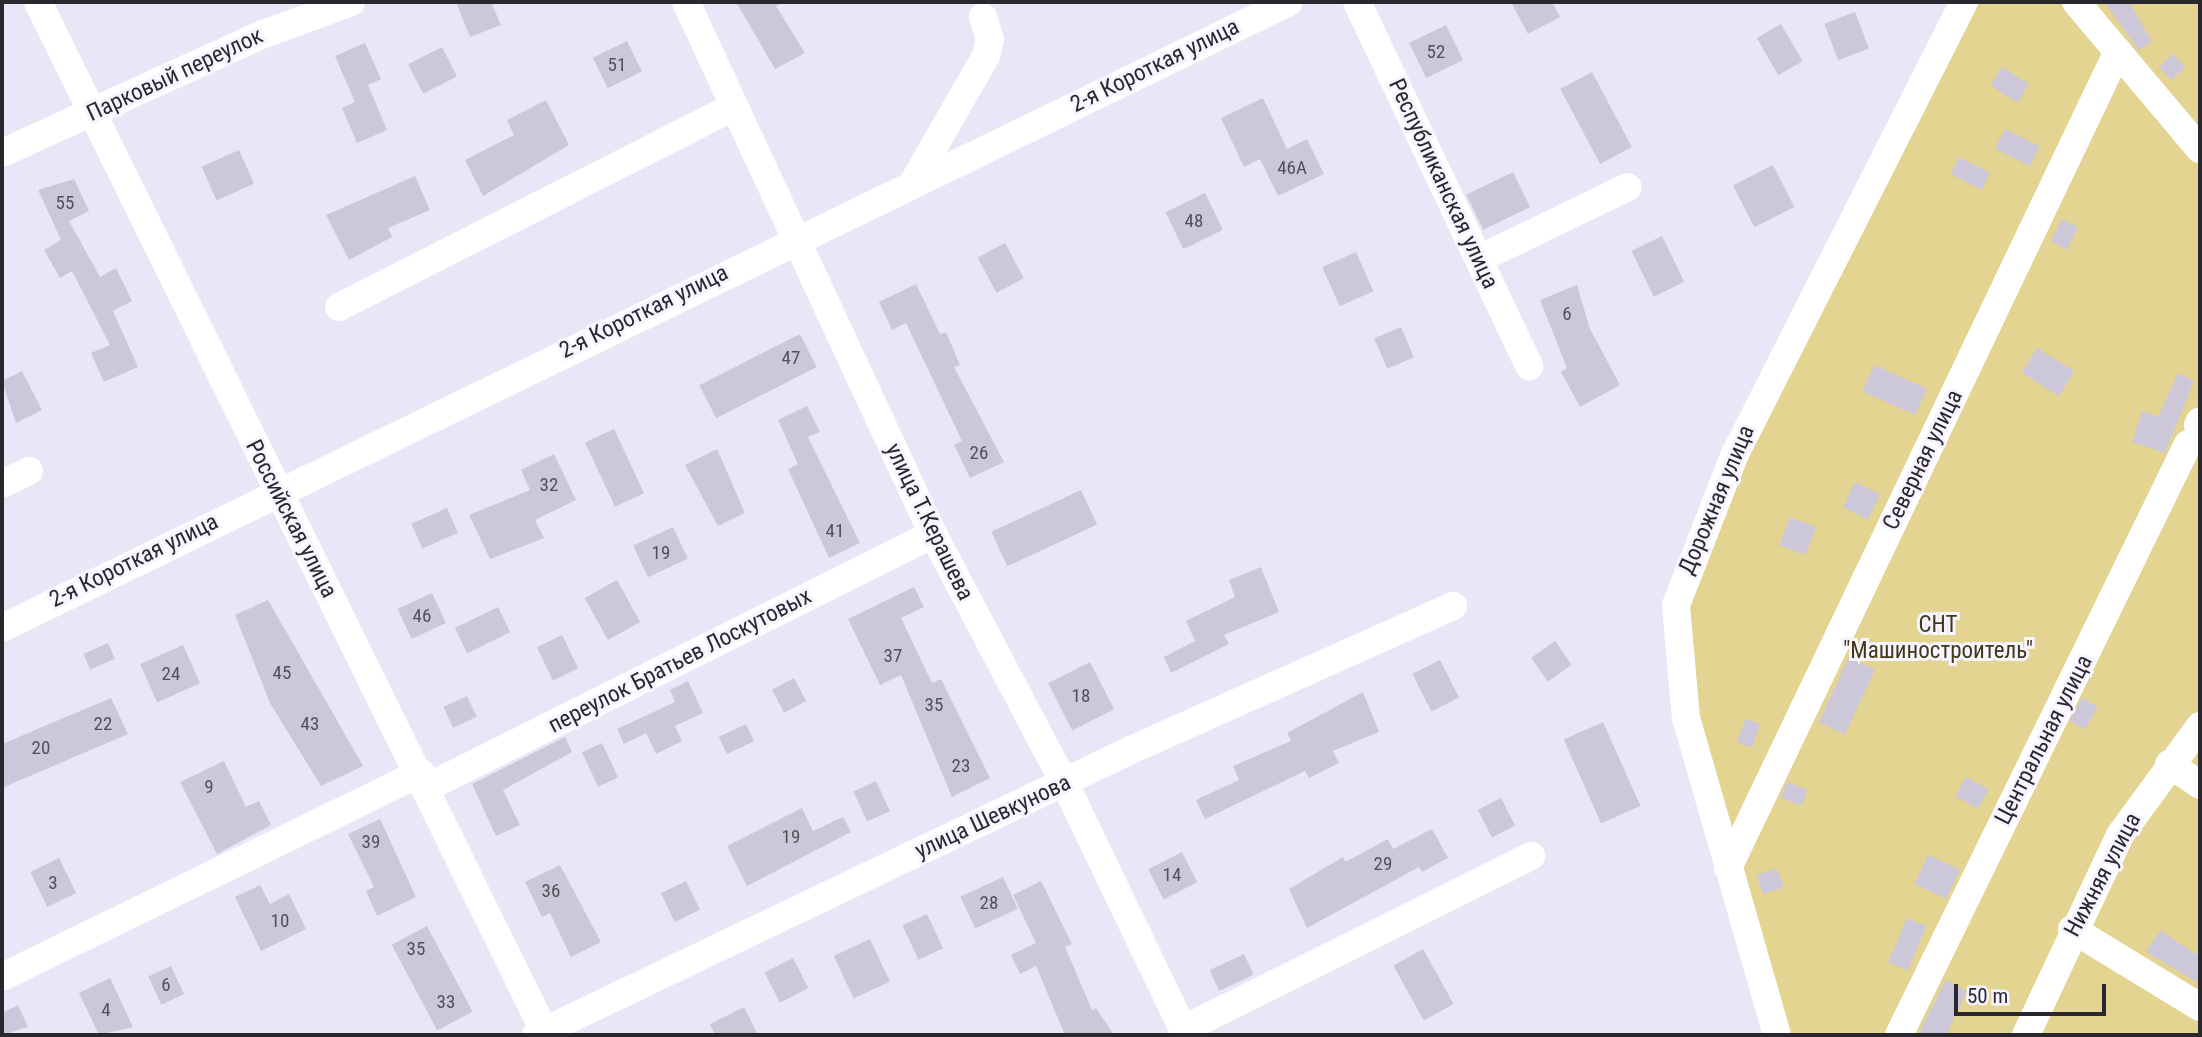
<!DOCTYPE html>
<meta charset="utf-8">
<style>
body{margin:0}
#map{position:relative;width:2202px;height:1037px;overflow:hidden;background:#eae6f7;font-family:"Roboto Condensed",sans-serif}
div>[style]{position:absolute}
.green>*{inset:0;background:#e3d492}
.building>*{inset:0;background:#cdc8d9;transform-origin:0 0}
.minor>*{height:28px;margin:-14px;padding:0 14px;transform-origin:14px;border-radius:14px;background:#fff}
span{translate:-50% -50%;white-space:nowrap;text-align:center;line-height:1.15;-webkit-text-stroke:6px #f7f4ff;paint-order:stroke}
.number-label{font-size:19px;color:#53505a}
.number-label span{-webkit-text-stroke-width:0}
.street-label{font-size:23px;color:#2a282f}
.park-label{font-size:23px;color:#403816}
.frame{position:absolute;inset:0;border:4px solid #2a282f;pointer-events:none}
.scale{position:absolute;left:1954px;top:984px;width:152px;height:32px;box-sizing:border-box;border:4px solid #2a282f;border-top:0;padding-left:9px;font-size:21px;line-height:24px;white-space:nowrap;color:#2a282f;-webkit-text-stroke:5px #f7f4ff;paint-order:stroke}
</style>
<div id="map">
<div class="green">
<div style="clip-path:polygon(1964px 2px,2200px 2px,2200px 1035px,1777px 1035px,1728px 868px,1676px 605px)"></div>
</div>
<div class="building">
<div style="clip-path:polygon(456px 2px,491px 2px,501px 25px,470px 37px)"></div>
<div style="clip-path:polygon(736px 2px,784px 2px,776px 6px,805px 53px,775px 69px)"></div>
<div style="clip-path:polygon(1511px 2px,1552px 2px,1560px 17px,1528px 34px)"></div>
<div style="clip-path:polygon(2104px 2px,2129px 2px,2152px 42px,2139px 50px)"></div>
<div style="left:1855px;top:12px;width:39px;height:33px;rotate:69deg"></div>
<div style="left:1781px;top:24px;width:43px;height:28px;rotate:60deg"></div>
<div style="left:1446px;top:25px;width:39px;height:41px;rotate:64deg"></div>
<div style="left:627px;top:41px;width:34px;height:38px;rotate:64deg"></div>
<div style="clip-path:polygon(365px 43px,381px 79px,368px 85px,387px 130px,357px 143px,342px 108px,355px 102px,335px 56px)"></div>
<div style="left:442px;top:47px;width:33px;height:38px;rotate:63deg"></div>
<div style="left:2173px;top:54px;width:18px;height:19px;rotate:47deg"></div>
<div style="left:2002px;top:67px;width:32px;height:22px;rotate:32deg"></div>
<div style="left:1592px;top:72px;width:85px;height:36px;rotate:62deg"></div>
<div style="clip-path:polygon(1263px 98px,1287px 149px,1307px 139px,1324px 174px,1278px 196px,1260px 159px,1244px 167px,1221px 118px)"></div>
<div style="clip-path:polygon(546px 100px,569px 145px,483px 196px,465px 160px,514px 135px,507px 120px)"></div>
<div style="left:2005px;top:129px;width:39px;height:22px;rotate:27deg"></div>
<div style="left:239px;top:150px;width:37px;height:41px;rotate:66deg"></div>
<div style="left:1959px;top:157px;width:35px;height:19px;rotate:27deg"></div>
<div style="left:1773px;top:165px;width:47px;height:45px;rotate:63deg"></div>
<div style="left:1513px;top:172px;width:39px;height:52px;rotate:64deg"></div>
<div style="clip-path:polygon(415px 176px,430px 210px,388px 228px,392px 237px,349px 260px,326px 215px)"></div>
<div style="clip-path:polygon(74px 179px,89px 211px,69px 221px,100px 277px,116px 268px,132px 301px,113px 311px,138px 367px,104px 382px,91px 353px,110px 345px,72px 271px,60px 278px,44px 250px,61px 240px,38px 190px)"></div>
<div style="left:1205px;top:193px;width:41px;height:44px;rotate:64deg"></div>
<div style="left:2062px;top:219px;width:18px;height:25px;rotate:27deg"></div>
<div style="left:1662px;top:236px;width:51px;height:34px;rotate:64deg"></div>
<div style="left:1005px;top:243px;width:40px;height:31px;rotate:62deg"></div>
<div style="left:1356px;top:252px;width:43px;height:37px;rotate:66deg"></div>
<div style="clip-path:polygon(916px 284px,940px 334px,946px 332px,960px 365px,954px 367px,1004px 462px,970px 478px,954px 445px,962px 441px,906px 323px,892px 330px,879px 302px)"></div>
<div style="clip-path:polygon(1577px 285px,1590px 329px,1620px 385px,1580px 407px,1561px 372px,1567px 368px,1540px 300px)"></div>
<div style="left:1401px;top:327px;width:33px;height:29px;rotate:67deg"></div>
<div style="left:800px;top:334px;width:37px;height:113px;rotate:63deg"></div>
<div style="left:2037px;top:348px;width:44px;height:29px;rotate:32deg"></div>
<div style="left:1874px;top:365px;width:58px;height:29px;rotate:24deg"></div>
<div style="clip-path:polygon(22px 371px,42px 410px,16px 423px,2px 381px)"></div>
<div style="clip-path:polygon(2178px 373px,2194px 381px,2165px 453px,2132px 442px,2142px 411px,2158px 417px)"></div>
<div style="clip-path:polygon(807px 406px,820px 432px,808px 437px,860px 543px,829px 558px,788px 469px,798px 464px,778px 420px)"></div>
<div style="left:614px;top:429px;width:71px;height:32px;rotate:65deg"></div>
<div style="clip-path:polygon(717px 449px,745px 513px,718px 526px,685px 465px)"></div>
<div style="clip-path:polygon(554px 454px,576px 500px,535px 520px,544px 538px,490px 559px,469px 515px,530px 490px,521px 470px)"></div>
<div style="left:1855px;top:482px;width:28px;height:28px;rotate:26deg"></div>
<div style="left:1081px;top:490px;width:38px;height:99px;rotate:65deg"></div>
<div style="left:447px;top:508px;width:27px;height:39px;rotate:66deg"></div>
<div style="left:1790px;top:517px;width:28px;height:30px;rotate:21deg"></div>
<div style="left:673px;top:527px;width:35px;height:44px;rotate:65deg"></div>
<div style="clip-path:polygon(1261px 567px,1279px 612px,1224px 635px,1229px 644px,1171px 673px,1164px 657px,1195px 641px,1186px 621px,1235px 597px,1229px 580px)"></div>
<div style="left:617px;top:580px;width:48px;height:37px;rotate:61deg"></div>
<div style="clip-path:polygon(914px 587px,924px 607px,901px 618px,932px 683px,941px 679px,990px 778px,952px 797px,901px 675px,880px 685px,848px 619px)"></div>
<div style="left:432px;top:593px;width:33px;height:38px;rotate:65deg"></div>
<div style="clip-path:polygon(268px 600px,363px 766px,321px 786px,270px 703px,235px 615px)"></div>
<div style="left:498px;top:607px;width:28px;height:48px;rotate:64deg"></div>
<div style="left:562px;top:635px;width:37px;height:28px;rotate:64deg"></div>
<div style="left:1555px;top:641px;width:29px;height:29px;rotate:55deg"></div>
<div style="left:108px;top:643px;width:17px;height:27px;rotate:66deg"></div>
<div style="left:183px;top:645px;width:42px;height:47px;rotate:66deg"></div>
<div style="left:1849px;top:657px;width:29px;height:72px;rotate:25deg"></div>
<div style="left:1440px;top:660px;width:42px;height:31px;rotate:63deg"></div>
<div style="left:1090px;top:662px;width:53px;height:47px;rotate:63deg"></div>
<div style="left:794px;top:678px;width:26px;height:25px;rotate:62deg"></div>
<div style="clip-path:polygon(688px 681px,703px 713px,675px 726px,682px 741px,656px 754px,646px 733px,624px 744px,617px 729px,675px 702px,670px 690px)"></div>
<div style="clip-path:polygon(1363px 692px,1379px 732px,1333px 751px,1339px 763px,1309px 778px,1305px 771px,1205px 819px,1196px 800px,1239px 780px,1233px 766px,1291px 741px,1287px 733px)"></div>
<div style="left:467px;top:696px;width:23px;height:26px;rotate:65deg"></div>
<div style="clip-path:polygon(111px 698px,128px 734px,2px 788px,2px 744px)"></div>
<div style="left:2082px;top:698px;width:18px;height:26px;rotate:29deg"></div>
<div style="left:1745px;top:719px;width:16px;height:25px;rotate:18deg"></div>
<div style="left:1603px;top:722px;width:92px;height:43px;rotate:66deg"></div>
<div style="left:746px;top:724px;width:19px;height:30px;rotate:65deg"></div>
<div style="clip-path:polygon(565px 737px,572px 752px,503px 790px,520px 825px,496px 836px,472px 784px)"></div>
<div style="left:602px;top:743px;width:38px;height:22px;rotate:65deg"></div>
<div style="clip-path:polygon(224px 761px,246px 807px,259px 801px,271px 825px,217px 854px,180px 782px)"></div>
<div style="left:1966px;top:777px;width:26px;height:22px;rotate:29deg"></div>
<div style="left:876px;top:781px;width:33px;height:25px;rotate:65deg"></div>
<div style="left:1787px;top:782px;width:22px;height:17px;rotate:21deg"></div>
<div style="left:1501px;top:798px;width:31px;height:26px;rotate:63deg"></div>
<div style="clip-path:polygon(802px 808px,813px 831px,843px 817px,851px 832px,747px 886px,727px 846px)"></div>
<div style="clip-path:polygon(380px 819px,416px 897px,377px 916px,366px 891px,374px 887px,348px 834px)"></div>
<div style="clip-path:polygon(1432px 829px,1448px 858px,1422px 872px,1419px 867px,1307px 928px,1289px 889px,1343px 857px,1345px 862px,1388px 839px,1393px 849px)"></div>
<div style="left:1182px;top:852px;width:34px;height:38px;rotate:63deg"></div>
<div style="left:1928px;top:855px;width:35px;height:32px;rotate:25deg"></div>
<div style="left:59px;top:858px;width:39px;height:32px;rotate:64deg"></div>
<div style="clip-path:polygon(560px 865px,601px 942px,571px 957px,550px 913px,542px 917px,525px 882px)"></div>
<div style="left:1777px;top:868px;width:20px;height:22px;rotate:70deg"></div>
<div style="left:1003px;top:877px;width:35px;height:47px;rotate:65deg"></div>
<div style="left:686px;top:881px;width:32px;height:28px;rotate:64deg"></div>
<div style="clip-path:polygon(1041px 881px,1072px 944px,1065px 947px,1092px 1010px,1096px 1008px,1114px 1035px,1065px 1035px,1036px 966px,1020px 974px,1011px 955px,1036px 943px,1013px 895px)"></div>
<div style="clip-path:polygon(260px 885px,270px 904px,289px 894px,306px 929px,261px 951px,235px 897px)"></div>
<div style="left:927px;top:914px;width:38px;height:27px;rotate:65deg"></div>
<div style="left:1907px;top:918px;width:21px;height:48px;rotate:23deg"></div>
<div style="left:427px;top:926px;width:97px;height:40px;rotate:62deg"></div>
<div style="clip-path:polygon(2160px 930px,2200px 957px,2200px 984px,2146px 952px)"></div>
<div style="left:870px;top:939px;width:47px;height:40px;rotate:65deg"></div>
<div style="left:1423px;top:949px;width:63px;height:34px;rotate:61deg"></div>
<div style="left:1244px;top:954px;width:23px;height:38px;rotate:65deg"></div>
<div style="left:793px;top:958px;width:34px;height:32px;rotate:63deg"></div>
<div style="left:171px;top:966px;width:31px;height:25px;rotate:65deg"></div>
<div style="clip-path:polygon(110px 978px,133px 1027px,99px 1035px,79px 993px)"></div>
<div style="clip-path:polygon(1946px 980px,1967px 991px,1946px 1035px,1918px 1035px)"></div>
<div style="clip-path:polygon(18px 1005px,28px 1027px,2px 1035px,2px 1013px)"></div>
<div style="clip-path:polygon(744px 1007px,758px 1035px,715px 1035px,710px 1024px)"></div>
</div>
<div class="minor">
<div style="left:38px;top:2px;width:1151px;rotate:63.81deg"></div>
<div style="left:686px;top:2px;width:587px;rotate:65.1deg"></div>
<div style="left:933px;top:534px;width:283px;rotate:62.2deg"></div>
<div style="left:1065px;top:784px;width:279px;rotate:64.3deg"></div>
<div style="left:1357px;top:2px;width:403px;rotate:64.7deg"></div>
<div style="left:2076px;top:2px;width:192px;rotate:49.9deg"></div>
<div style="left:2px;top:153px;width:285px;rotate:-24.5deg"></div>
<div style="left:261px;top:35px;width:96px;rotate:-20.1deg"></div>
<div style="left:914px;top:181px;width:144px;rotate:-60.1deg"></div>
<div style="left:986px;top:56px;width:17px;rotate:-77deg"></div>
<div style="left:990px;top:39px;width:23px;rotate:-108deg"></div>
<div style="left:1479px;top:259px;width:165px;rotate:-25.8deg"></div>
<div style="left:339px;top:307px;width:442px;rotate:-26.9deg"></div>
<div style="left:2198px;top:425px;width:4px;rotate:-63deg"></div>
<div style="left:2px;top:484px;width:30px;rotate:-26deg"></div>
<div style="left:2px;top:628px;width:1431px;rotate:-25.94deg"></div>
<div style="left:2169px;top:764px;width:37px;rotate:34deg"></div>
<div style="left:428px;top:787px;width:565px;rotate:-26.61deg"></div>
<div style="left:1728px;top:868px;width:905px;rotate:-64.48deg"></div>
<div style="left:2072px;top:929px;width:150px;rotate:31.4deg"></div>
<div style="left:2px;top:977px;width:466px;rotate:-26deg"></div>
<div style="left:1184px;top:1029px;width:388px;rotate:-26.5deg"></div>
<div style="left:536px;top:1035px;width:660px;rotate:-25.59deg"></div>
<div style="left:1131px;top:750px;width:353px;rotate:-24.1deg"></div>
<div style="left:1777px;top:1035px;width:330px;rotate:-106deg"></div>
<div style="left:1686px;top:718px;width:113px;rotate:-95.1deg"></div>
<div style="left:1676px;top:605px;width:162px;rotate:-68.7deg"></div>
<div style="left:1735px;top:454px;width:507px;rotate:-63.13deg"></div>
<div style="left:1899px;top:1035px;width:658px;rotate:-63.94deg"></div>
<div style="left:2026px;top:1035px;width:221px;rotate:-64.8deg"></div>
<div style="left:2120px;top:835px;width:135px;rotate:-53.7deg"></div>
</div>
<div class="number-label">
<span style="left:1436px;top:52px">52</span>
<span style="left:617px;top:65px">51</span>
<span style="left:1292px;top:168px">46А</span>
<span style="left:65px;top:203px">55</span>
<span style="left:1194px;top:221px">48</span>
<span style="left:1567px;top:314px">6</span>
<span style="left:791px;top:358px">47</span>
<span style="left:979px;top:453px">26</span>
<span style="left:549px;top:485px">32</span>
<span style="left:835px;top:531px">41</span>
<span style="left:661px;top:553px">19</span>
<span style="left:422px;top:616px">46</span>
<span style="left:893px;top:656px">37</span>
<span style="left:282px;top:673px">45</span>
<span style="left:171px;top:674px">24</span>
<span style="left:1081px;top:696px">18</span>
<span style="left:934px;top:705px">35</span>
<span style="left:103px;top:724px">22</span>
<span style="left:310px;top:724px">43</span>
<span style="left:41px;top:748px">20</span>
<span style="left:961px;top:766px">23</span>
<span style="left:209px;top:787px">9</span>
<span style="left:791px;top:837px">19</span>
<span style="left:371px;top:842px">39</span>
<span style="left:1383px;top:864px">29</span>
<span style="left:1172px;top:875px">14</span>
<span style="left:53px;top:883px">3</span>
<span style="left:551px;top:891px">36</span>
<span style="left:989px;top:903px">28</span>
<span style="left:280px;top:921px">10</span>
<span style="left:416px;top:949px">35</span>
<span style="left:166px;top:985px">6</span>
<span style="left:446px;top:1002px">33</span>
<span style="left:106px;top:1010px">4</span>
</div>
<div class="street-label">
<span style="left:1155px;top:66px;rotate:-26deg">2-я Короткая улица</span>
<span style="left:175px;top:75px;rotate:-25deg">Парковый переулок</span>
<span style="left:1443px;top:184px;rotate:65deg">Республиканская улица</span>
<span style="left:644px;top:312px;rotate:-26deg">2-я Короткая улица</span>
<span style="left:1923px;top:460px;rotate:-64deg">Северная улица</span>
<span style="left:1717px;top:500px;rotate:-67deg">Дорожная улица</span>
<span style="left:291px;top:519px;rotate:63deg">Российская улица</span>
<span style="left:929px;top:522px;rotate:64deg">улица Т.Керашева</span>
<span style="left:134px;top:561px;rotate:-26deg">2-я Короткая улица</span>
<span style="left:680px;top:661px;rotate:-27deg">переулок Братьев Лоскутовых</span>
<span style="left:2044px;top:740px;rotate:-63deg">Центральная улица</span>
<span style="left:993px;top:817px;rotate:-25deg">улица Шевкунова</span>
<span style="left:2103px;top:875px;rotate:-62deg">Нижняя улица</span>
</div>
<div class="park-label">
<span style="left:1938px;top:638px">СНТ<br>"Машиностроитель"</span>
</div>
<div class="frame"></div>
<div class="scale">50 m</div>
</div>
